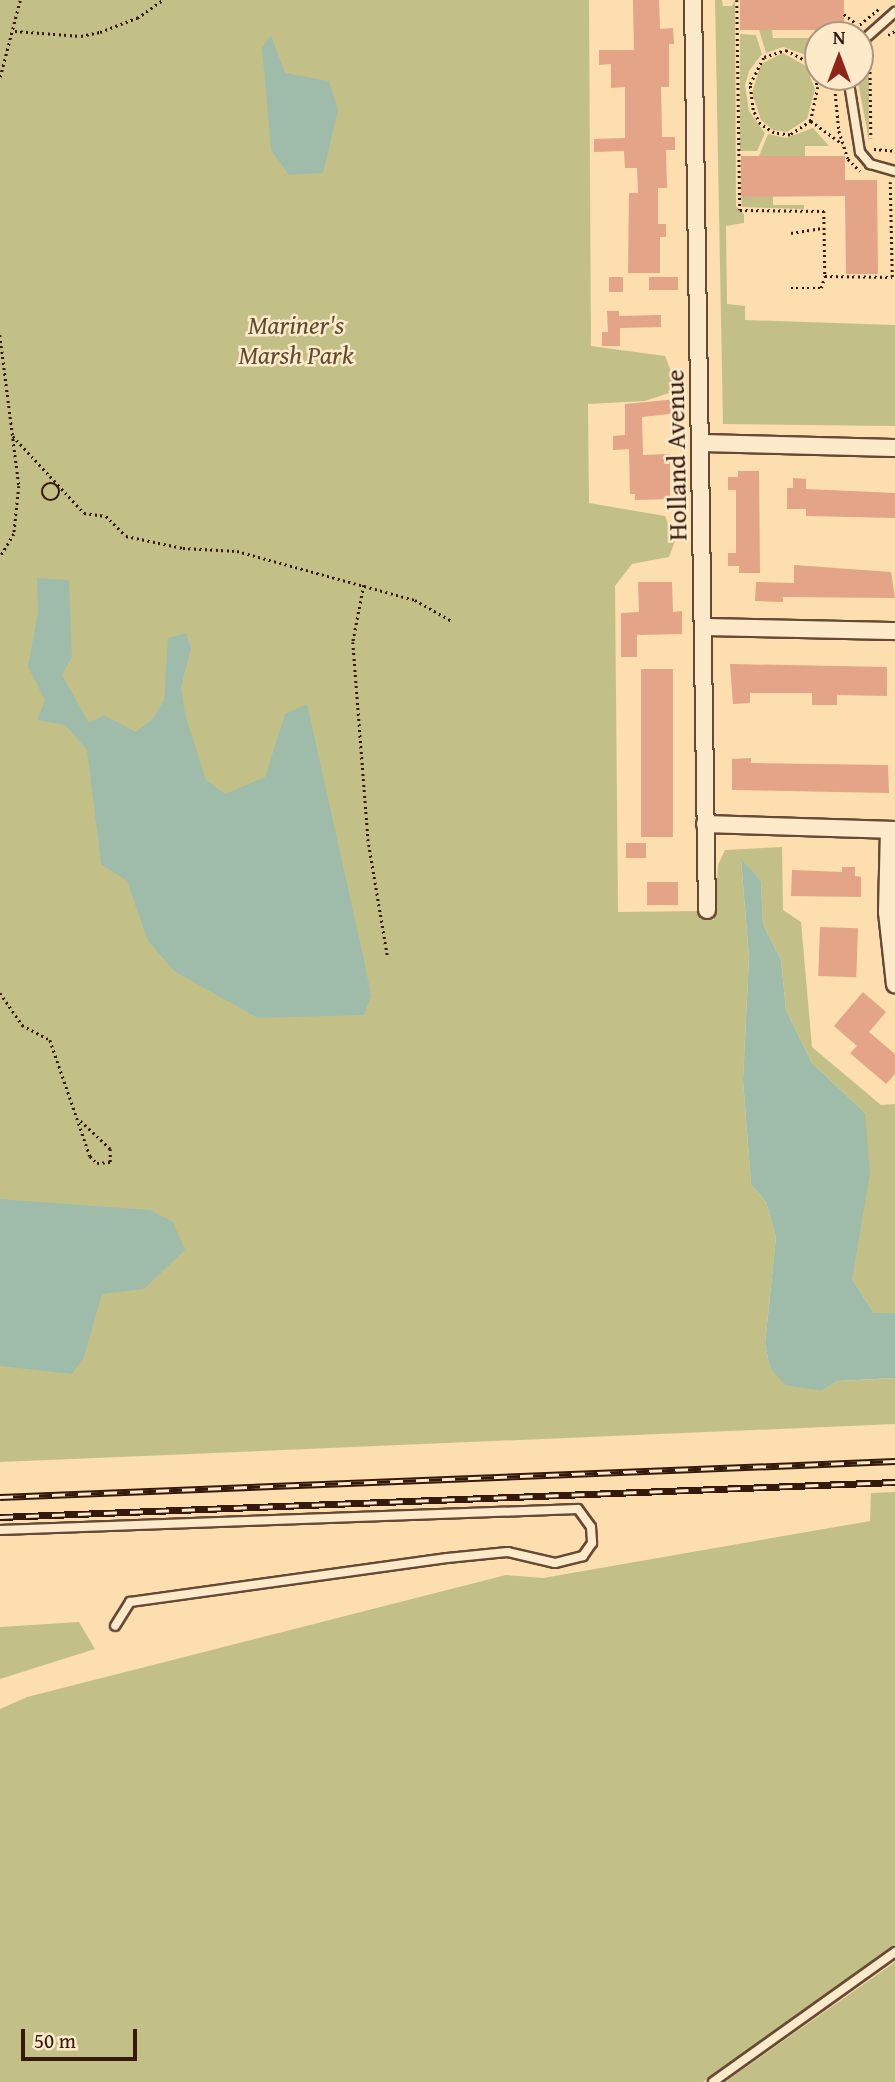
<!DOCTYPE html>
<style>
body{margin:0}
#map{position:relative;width:895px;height:2082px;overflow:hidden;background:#fcdeaf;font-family:"Gentium Book Plus",serif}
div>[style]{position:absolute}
.green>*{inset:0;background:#c3c087}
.water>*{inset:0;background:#9fbcab}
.building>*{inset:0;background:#e3a487;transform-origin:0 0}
.path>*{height:2.5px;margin-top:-1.25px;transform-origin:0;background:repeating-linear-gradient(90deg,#35190c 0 2px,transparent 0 5.5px)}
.path>.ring{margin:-1.25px;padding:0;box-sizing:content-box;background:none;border:2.5px solid #35190c;border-radius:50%}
.roads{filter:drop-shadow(2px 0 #674a35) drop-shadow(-2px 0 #674a35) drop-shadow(0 2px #674a35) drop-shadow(0 -2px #674a35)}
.lane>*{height:8px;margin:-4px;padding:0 4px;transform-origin:4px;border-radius:4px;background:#fdeacb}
.street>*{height:16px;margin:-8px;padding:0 8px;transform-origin:8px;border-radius:8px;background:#fdeacb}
.rail>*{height:7px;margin-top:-3.5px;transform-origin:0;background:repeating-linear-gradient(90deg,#fdeacb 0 13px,#35190c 0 26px);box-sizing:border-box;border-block:2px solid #35190c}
span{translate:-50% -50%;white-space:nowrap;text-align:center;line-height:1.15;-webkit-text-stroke:5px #fdeacb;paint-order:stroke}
.park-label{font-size:26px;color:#604b31;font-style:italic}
.street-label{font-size:26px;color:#35190c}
.north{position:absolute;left:804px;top:21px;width:70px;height:70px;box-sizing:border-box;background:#fdeacb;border:2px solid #ad967f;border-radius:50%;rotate:0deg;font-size:19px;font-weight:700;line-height:28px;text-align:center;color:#35190c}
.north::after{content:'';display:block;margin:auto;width:24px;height:32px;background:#8f2418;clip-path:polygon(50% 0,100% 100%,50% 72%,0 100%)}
.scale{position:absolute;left:21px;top:2029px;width:116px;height:32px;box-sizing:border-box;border:4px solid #35190c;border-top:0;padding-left:9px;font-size:21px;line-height:24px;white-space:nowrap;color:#35190c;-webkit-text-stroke:5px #fdeacb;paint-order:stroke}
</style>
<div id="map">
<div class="green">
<div style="clip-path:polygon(0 0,589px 0,591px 346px,665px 356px,673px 376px,672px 392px,645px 401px,588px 404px,589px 503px,665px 516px,675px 541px,669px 557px,632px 564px,615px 586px,618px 912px,700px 911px,700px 919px,714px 920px,718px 865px,725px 850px,782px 847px,783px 910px,801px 922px,812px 1047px,881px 1105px,895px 1104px,895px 1313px,874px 1313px,852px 1279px,865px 1113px,812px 1063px,786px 1010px,781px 960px,763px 924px,761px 881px,741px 860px,749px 958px,743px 1080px,751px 1184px,766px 1202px,776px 1237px,765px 1344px,770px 1368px,822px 1391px,837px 1381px,895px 1378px,895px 1424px,0 1462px)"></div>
<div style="clip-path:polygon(715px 0,722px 0,723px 6px,732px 6px,735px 0,736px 206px,744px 214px,744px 223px,726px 226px,727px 304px,745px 306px,745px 320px,895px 325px,895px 426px,723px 424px)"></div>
<div style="clip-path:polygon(759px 30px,772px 30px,773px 38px,818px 38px,818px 53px,809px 56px,783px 47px,766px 53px)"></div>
<div style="clip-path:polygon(740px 34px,756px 35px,762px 54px,749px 71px,745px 85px,749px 111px,765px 133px,757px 151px,740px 151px)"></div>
<div style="clip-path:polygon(783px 53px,806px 66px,815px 89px,807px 119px,787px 132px,773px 130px,761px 120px,752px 93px,761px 64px)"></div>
<div style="clip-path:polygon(867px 53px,869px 54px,869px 141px,857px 77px)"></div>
<div style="clip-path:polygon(813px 128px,829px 146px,805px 146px,805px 156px,759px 156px,768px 134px,786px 138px)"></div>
<div style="clip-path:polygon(773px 196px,773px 205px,804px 205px,804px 209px,742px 207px,741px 197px)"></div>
<div style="clip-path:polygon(895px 1492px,895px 1944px,703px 2082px,0 2082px,0 1709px,27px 1697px,506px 1575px,543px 1578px,870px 1521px,871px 1493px)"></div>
<div style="clip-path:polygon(79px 1622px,95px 1649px,0 1679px,0 1627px)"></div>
<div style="clip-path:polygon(895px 1962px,895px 2082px,725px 2082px)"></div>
</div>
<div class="water">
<div style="clip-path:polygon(271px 35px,285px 73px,329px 81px,338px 110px,323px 173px,289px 175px,271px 150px,262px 48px)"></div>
<div style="clip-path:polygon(37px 578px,69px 580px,72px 657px,62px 675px,89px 723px,104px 715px,136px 732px,153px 718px,164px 700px,168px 638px,186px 633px,191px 648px,181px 687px,185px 714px,206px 780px,225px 794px,265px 777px,285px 714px,307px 704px,366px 969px,371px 996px,364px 1015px,258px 1018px,174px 971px,148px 941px,127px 881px,101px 864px,87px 750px,65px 725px,37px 720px,45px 700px,28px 667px,38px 611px)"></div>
<div style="clip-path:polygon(741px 859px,761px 881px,763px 924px,781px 960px,786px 1010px,812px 1063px,865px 1113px,870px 1174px,852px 1279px,874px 1313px,895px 1313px,895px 1378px,837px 1381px,822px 1391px,785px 1385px,770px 1368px,765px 1344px,776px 1237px,766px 1202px,751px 1184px,743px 1080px,749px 958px)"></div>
<div style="clip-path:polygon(0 1199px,151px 1210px,173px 1222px,185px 1250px,144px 1289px,102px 1294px,84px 1357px,72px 1374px,0 1366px)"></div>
</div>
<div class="building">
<div style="clip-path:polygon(633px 0,659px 0,660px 29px,673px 28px,674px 44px,669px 44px,669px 87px,661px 87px,662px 137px,675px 137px,675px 150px,666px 150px,667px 188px,658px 188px,658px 224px,666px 224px,666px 237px,660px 237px,660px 273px,628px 273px,629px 193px,638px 193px,637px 168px,625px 168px,624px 151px,594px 152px,594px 139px,625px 138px,625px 87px,611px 88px,611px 64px,599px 65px,599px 50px,634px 50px)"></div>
<div style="left:740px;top:0;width:104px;height:30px"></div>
<div style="clip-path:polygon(741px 156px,845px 156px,845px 180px,877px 180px,878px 274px,846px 274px,845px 196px,741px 197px)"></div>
<div style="left:609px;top:277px;width:14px;height:15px"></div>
<div style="left:649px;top:277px;width:29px;height:13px"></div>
<div style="clip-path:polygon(607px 311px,619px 311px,619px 316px,661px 315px,661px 327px,620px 328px,620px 346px,602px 346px,602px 332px,608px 332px)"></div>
<div style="clip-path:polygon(677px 399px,678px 413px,642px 417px,643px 455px,670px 454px,670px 499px,635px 500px,635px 494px,630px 494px,629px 449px,613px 450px,613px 436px,625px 435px,625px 404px)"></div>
<div style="clip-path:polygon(738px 471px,759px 471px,760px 573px,739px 573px,739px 566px,728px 566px,728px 553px,736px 553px,736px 490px,728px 490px,728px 477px,738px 477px)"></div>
<div style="clip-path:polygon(793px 478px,806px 479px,806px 489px,895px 493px,895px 518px,806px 516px,806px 509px,787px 509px,787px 488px,793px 488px)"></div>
<div style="clip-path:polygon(794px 565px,891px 572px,895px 598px,783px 597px,783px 602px,755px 601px,756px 582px,794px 583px)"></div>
<div style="clip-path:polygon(638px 582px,672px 582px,673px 612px,682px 611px,682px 634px,637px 635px,637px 657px,621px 657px,621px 613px,639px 612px)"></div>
<div style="clip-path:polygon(730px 664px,887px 667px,887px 696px,837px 695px,837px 705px,812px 705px,812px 693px,750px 693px,750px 703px,733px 704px)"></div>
<div style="left:641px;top:669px;width:32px;height:168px"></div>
<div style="clip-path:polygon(751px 758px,751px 763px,888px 765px,889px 793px,732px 790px,732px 759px)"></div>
<div style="left:626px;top:843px;width:20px;height:15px"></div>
<div style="clip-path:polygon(842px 867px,855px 867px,855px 876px,861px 877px,861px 897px,791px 896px,792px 870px,842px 872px)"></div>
<div style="left:647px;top:882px;width:31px;height:23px"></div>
<div style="left:820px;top:927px;width:38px;height:49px;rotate:2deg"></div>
<div style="clip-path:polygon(863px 992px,886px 1012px,869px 1032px,895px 1054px,895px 1074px,886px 1084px,850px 1053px,857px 1046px,834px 1026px)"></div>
</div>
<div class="path">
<div style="left:737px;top:0;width:210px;rotate:89.2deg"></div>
<div style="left:740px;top:210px;width:84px;rotate:0.7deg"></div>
<div style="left:824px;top:211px;width:65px;rotate:89.1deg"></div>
<div style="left:825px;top:276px;width:67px;rotate:0.9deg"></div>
<div style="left:892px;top:277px;width:95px;rotate:-91.2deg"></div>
<div style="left:844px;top:14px;width:16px;rotate:38deg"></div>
<div style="left:15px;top:31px;width:66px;rotate:4.3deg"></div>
<div style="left:81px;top:36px;width:19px;rotate:-12deg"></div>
<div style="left:100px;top:32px;width:40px;rotate:-21deg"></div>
<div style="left:137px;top:18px;width:32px;rotate:-35deg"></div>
<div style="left:847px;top:35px;width:43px;rotate:-39.3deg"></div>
<div style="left:888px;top:35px;width:8px;rotate:-30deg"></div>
<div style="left:870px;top:50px;width:88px;rotate:89.3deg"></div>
<div style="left:809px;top:62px;width:11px;rotate:-34deg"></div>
<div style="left:0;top:77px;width:80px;rotate:-75.4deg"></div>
<div style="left:834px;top:77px;width:54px;rotate:84.7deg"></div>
<div style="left:839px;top:131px;width:29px;rotate:72deg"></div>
<div style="left:848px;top:159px;width:17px;rotate:45deg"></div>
<div style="left:811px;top:121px;width:25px;rotate:146deg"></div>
<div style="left:790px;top:135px;width:16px;rotate:-173deg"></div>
<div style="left:774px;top:133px;width:17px;rotate:-147deg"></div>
<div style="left:760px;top:124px;width:16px;rotate:-117deg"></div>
<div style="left:753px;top:110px;width:26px;rotate:-97deg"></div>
<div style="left:750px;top:84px;width:30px;rotate:-63deg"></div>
<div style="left:764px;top:57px;width:23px;rotate:-18deg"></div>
<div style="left:786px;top:50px;width:26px;rotate:28deg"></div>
<div style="left:809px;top:62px;width:27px;rotate:70deg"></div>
<div style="left:818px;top:87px;width:35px;rotate:102deg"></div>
<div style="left:811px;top:121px;width:39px;rotate:36deg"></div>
<div style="left:874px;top:149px;width:21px;rotate:5deg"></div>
<div style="left:791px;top:233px;width:33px;rotate:-9deg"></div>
<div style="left:791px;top:288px;width:30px"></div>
<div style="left:821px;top:288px;width:13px;rotate:-72deg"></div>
<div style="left:0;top:335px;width:152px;rotate:82.8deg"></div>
<div style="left:19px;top:486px;width:48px;rotate:95.9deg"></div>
<div style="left:14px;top:534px;width:27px;rotate:121deg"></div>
<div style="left:13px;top:436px;width:105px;rotate:47.3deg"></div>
<div style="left:84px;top:513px;width:22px;rotate:8deg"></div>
<div style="left:106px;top:516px;width:28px;rotate:45deg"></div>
<div style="left:126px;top:536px;width:58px;rotate:11.9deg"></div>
<div style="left:183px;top:548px;width:54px;rotate:3.2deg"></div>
<div style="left:237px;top:551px;width:185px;rotate:15.4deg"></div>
<div style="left:415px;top:600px;width:43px;rotate:29.6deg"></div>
<div class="ring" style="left:42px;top:483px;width:15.5px;height:15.5px"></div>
<div style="left:364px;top:585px;width:58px;rotate:100.9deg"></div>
<div style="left:353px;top:642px;width:198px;rotate:85.6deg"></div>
<div style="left:368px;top:839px;width:121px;rotate:80.5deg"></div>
<div style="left:0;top:993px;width:39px;rotate:55deg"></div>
<div style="left:22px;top:1025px;width:32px;rotate:28deg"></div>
<div style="left:50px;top:1040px;width:123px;rotate:71deg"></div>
<div style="left:90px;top:1156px;width:10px;rotate:45deg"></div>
<div style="left:97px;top:1163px;width:13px;rotate:-4deg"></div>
<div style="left:110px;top:1162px;width:13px;rotate:-90deg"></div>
<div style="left:110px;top:1149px;width:42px;rotate:-136.9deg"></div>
</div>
<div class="roads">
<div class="lane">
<div style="left:860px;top:43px;width:47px;rotate:-41.5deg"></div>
<div style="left:848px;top:77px;width:76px;rotate:80.9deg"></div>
<div style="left:860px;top:152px;width:16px;rotate:50deg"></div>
<div style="left:870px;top:164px;width:26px;rotate:16deg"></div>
<div style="left:0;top:1530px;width:578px;rotate:-2.08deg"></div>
<div style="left:578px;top:1509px;width:22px;rotate:54deg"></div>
<div style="left:591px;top:1527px;width:16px;rotate:86deg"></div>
<div style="left:592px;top:1543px;width:16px;rotate:125deg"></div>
<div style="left:583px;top:1556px;width:29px;rotate:166deg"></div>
<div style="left:555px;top:1563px;width:48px;rotate:-166.8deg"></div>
<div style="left:508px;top:1552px;width:61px;rotate:174.4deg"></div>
<div style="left:447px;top:1558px;width:320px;rotate:172.1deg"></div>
<div style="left:130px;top:1602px;width:28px;rotate:122deg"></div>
<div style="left:713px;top:2082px;width:224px;rotate:-35.5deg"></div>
</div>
<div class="street">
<div style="left:693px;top:0;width:910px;rotate:89.12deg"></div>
<div style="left:701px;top:443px;width:194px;rotate:1.5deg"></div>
<div style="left:703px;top:627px;width:192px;rotate:1.2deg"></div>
<div style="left:705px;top:824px;width:190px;rotate:1.8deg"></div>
<div style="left:889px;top:830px;width:82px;rotate:91.4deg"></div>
<div style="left:887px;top:912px;width:73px;rotate:83.7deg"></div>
</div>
</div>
<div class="rail">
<div style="left:0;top:1497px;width:896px;rotate:-2.3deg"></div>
<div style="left:0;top:1517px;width:896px;rotate:-2.24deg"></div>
</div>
<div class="park-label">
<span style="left:296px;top:340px">Mariner's<br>Marsh Park</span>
</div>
<div class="street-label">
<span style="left:676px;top:455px;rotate:-91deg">Holland Avenue</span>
</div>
<div class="north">N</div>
<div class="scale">50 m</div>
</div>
